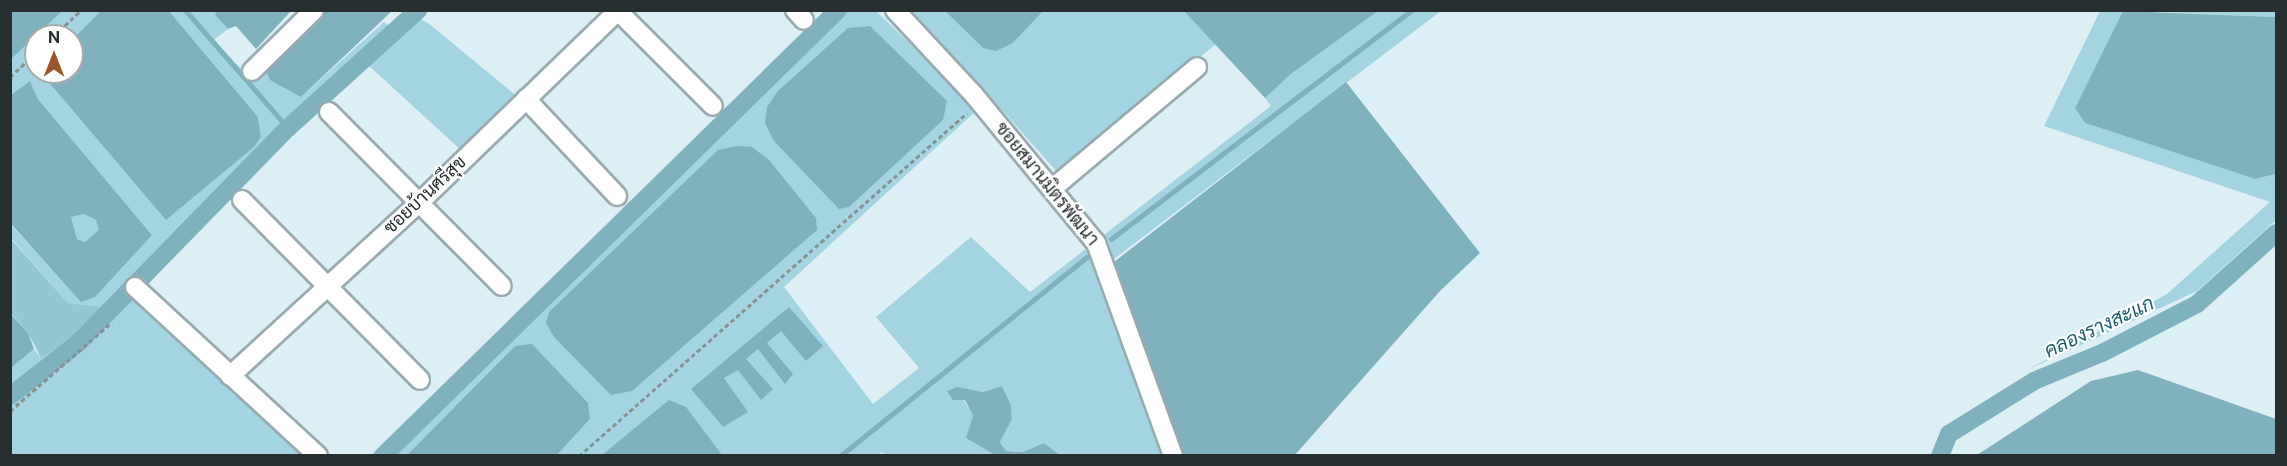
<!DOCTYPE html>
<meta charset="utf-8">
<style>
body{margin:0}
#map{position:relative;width:2287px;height:466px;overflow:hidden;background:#dceff4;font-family:"Public Sans",Sarabun,sans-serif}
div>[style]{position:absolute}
.green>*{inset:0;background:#a4d4e1}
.forest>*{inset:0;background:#94c6d4}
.water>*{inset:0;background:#80b1bf}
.stream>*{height:5px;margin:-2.5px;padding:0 2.5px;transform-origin:2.5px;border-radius:2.5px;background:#80b1bf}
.canal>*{height:18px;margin:-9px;padding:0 9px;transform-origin:9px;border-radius:9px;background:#80b1bf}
.path>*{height:3px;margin-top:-1.5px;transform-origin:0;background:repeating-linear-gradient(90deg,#859296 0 4.5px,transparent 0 7.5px)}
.roads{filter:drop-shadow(2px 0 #99abb0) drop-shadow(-2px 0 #99abb0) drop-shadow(0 2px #99abb0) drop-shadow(0 -2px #99abb0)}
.street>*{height:18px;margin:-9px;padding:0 9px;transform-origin:9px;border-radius:9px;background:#fff}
span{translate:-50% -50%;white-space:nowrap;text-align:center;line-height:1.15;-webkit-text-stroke:4.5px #fff;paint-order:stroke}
.street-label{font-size:18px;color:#272e30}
.water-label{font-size:20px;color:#1f6070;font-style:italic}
.frame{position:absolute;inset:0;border:12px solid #272e30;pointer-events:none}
.north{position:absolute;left:24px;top:24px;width:60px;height:60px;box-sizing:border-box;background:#fff;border:2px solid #a9abac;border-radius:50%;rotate:0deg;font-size:16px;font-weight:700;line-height:24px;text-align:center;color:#272e30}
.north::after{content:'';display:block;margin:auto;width:21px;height:27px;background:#9c562c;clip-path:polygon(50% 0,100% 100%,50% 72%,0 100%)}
</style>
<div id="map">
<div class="green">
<div style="clip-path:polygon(1043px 10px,1184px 11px,1216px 44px,1059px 174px,953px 55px,904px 11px,945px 11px,983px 48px,1013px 43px)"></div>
<div style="clip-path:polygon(11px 11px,102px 11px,72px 40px,72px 36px,36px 36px,36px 72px,46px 72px,46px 79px,166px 219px,254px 147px,261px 137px,258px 117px,169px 11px,216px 11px,215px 15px,228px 29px,214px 40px,243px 71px,259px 55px,301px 97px,384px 22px,399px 34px,415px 17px,428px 23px,518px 97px,462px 151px,367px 64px,123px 290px,303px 455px,11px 455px,11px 368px,34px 349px,41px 358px,99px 321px,101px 307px,68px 303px,11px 238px,10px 224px,81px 301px,152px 235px,38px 99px,30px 81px,11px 95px)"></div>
<div style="clip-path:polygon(831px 11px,876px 11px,978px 109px,784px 287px,873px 404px,919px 368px,876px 317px,971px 237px,1030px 292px,1271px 106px,1265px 98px,1291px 74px,1378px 11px,1441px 11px,1102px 268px,1166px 455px,1060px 455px,1044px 443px,1023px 452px,1006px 451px,1000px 442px,1012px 418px,1011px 405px,1002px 386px,983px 392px,957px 388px,973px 416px,967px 438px,995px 455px,886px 456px,882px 452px,877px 456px,557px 455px,590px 419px,515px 346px,407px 455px,370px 456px)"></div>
<div style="clip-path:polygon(2100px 11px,2123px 11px,2075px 108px,2085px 123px,2255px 179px,2276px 174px,2276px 220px,2197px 291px,2025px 371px,2167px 294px,2270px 202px,2044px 126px)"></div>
<div style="clip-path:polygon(2152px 11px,2276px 11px,2276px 17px,2163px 12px)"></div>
<div style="clip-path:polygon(84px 214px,96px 220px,100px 230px,86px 242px,77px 239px,70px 217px)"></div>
</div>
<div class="forest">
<div style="clip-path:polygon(10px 238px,68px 303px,101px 307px,100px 321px,41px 358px,28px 333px,11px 313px)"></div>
</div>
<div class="water">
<div style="clip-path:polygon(11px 10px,62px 10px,62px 11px,11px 59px)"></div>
<div style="clip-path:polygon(102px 10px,169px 11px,258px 117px,261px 137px,254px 147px,166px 220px,46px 79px,46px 72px,72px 72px,72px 40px)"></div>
<div style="clip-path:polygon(216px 11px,216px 10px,291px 11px,256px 49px,236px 26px,228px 29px,215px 15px)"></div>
<div style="clip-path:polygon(321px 11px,392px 11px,301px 97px,270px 80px,264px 66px)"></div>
<div style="clip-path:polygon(945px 11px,1043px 11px,1013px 43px,996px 51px,983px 48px)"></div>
<div style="clip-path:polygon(1184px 11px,1378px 11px,1291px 74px,1265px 98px)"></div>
<div style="clip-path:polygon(2123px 11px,2276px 17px,2276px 174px,2255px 179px,2085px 123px,2075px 108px)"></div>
<div style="clip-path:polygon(870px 26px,947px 101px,943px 120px,849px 207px,839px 209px,773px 140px,765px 123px,767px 107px,778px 91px,848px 28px)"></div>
<div style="clip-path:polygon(evenodd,30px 81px,38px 99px,152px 235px,95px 297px,81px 302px,11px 224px,11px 95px,30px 81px,84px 214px,96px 220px,99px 230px,85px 242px,77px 239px,71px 217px,84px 214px)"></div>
<div style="clip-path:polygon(1346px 82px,1480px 253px,1440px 291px,1294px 456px,1182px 455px,1114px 262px)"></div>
<div style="clip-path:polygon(736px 146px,752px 147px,769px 160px,816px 218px,817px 230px,632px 391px,611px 395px,554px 337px,546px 323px,549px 312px,718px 150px)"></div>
<div style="clip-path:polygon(789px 307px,823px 346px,806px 361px,781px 331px,767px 343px,793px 374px,785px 384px,758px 349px,746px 359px,773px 389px,761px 400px,738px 370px,724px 378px,748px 412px,723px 427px,691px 389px)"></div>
<div style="clip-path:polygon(10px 313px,28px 333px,34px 349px,11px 368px)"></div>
<div style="clip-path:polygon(532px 344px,588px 403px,590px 419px,557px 455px,407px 455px,515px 346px)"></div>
<div style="clip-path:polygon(2138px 370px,2276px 419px,2276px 455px,1977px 455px,2091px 381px)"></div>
<div style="clip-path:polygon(1002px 386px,1011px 405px,1012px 419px,1000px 442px,1006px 451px,1023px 452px,1044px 443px,1060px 455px,995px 455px,966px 438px,973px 416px,965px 400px,953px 400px,947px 391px,957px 387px,983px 392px)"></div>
<div style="clip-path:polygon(669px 400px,686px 407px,722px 455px,602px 455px)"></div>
</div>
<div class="stream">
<div style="left:185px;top:10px;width:157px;rotate:48.9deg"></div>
<div style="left:1111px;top:239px;width:378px;rotate:-37.3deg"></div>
<div style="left:840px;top:456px;width:317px;rotate:-38.9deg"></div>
</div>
<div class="canal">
<div style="left:10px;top:396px;width:86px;rotate:-37.9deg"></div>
<div style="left:78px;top:343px;width:301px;rotate:-45.7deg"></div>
<div style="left:288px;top:128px;width:176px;rotate:-42.2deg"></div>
<div style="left:383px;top:456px;width:637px;rotate:-44.43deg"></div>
<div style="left:1940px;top:456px;width:24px;rotate:-68deg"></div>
<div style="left:1949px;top:434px;width:100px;rotate:-31.9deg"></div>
<div style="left:2034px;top:381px;width:74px;rotate:-22.4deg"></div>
<div style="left:2102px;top:353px;width:107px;rotate:-27.3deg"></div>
<div style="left:2197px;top:304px;width:106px;rotate:-41.9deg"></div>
</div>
<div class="path">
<div style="left:54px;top:36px;width:37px;rotate:-44deg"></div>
<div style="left:10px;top:77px;width:35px;rotate:-43deg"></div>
<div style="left:10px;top:411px;width:135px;rotate:-41.1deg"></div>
<div style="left:579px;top:456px;width:518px;rotate:-41.48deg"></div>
</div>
<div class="roads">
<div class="street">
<div style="left:795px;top:10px;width:13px;rotate:48deg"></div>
<div style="left:895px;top:10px;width:116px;rotate:47.1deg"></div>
<div style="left:974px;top:95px;width:192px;rotate:50.5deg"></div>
<div style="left:1096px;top:243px;width:226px;rotate:70.1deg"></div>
<div style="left:618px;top:11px;width:134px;rotate:45deg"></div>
<div style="left:252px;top:71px;width:87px;rotate:-44.5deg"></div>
<div style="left:526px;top:99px;width:133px;rotate:46.8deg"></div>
<div style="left:329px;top:112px;width:245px;rotate:45.2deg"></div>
<div style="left:1053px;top:188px;width:188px;rotate:-40deg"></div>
<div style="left:242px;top:200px;width:253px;rotate:45.3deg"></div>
<div style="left:135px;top:287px;width:249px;rotate:42.7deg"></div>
<div style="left:230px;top:376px;width:258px;rotate:-42.5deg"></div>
<div style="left:420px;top:202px;width:277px;rotate:-44deg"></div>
</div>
</div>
<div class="street-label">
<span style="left:1047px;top:184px;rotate:51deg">ซอยสมานมิตรพัฒนา</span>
<span style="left:425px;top:195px;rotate:-43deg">ซอยบ้านศรีสุข</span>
</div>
<div class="water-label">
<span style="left:2099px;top:327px;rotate:-25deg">คลองรางสะแก</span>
</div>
<div class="frame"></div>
<div class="north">N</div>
</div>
